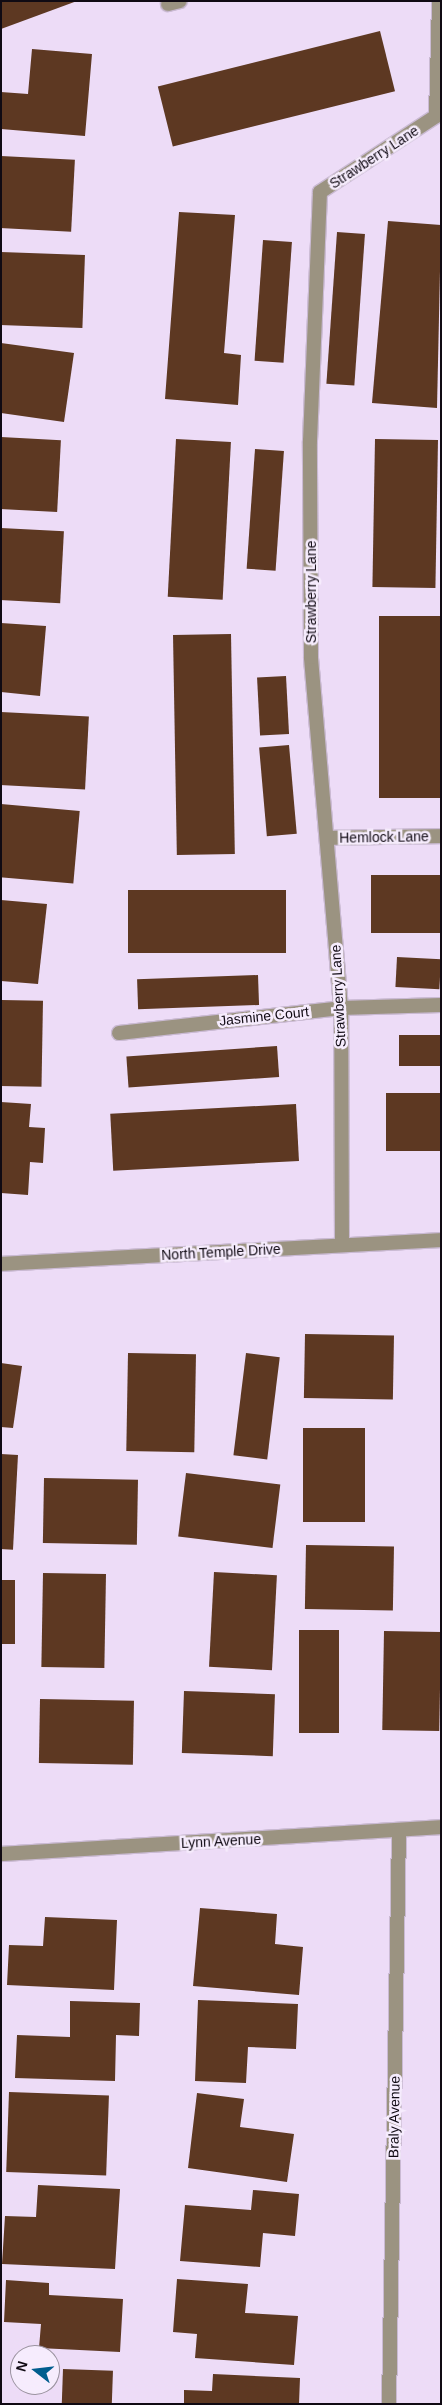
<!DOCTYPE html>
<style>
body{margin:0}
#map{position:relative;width:442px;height:2405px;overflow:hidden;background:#eddcf7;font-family:Arial,sans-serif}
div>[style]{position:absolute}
.building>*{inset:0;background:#5d3822;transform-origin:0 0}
.roads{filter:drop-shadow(1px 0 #cabad3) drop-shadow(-1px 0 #cabad3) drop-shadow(0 1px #cabad3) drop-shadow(0 -1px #cabad3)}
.minor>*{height:14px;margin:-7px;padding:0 7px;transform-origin:7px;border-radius:7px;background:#9b9381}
span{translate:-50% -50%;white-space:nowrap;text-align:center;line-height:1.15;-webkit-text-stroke:5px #f6ecfd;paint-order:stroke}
.street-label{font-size:14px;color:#100a13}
.frame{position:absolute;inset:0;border:2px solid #100a13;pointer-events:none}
.north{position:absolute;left:10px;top:2345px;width:50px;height:50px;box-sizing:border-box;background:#f6ecfd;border:1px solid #9a929f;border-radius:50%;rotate:286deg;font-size:14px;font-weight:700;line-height:20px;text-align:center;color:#100a13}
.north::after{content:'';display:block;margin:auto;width:18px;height:22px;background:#005d8e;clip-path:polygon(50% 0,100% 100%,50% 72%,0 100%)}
</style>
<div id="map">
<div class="building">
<div style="clip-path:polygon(1px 1px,77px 1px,1px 29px)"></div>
<div style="left:380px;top:31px;width:62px;height:229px;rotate:76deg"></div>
<div style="clip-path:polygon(32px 49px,92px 54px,85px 136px,1px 129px,1px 92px,28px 94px)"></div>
<div style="left:1px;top:156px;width:74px;height:72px;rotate:3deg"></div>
<div style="clip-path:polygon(179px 212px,235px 215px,224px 353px,241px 355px,238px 405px,165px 399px)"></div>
<div style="clip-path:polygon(388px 221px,441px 225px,437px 408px,372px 403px)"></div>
<div style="left:337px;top:232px;width:28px;height:152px;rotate:4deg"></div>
<div style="left:263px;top:240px;width:29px;height:121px;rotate:4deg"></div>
<div style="left:1px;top:252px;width:84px;height:73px;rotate:2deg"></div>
<div style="clip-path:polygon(1px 343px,74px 353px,64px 422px,1px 413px)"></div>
<div style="left:1px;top:437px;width:60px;height:72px;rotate:3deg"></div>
<div style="left:176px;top:439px;width:55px;height:158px;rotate:3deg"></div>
<div style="left:375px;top:439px;width:63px;height:148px;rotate:1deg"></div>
<div style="left:255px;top:449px;width:29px;height:120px;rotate:4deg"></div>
<div style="left:1px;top:528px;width:63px;height:72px;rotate:3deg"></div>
<div style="left:441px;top:616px;width:182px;height:62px;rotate:90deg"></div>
<div style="clip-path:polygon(1px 623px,46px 626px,40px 696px,1px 692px)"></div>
<div style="left:231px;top:634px;width:220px;height:58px;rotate:89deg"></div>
<div style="left:286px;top:676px;width:58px;height:29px;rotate:87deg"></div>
<div style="left:1px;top:712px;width:88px;height:73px;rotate:3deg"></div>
<div style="left:289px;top:745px;width:89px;height:30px;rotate:85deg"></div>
<div style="left:1px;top:804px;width:79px;height:73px;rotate:5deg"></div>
<div style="left:441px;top:875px;width:58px;height:70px;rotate:90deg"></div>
<div style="left:128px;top:890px;width:158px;height:63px"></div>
<div style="clip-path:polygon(1px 900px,47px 904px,38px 984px,1px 981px)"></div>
<div style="left:397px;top:957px;width:44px;height:30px;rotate:3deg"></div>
<div style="left:258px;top:975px;width:30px;height:121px;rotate:88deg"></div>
<div style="left:1px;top:1000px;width:42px;height:86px;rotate:1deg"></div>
<div style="left:441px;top:1035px;width:31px;height:42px;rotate:90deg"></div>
<div style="left:277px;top:1046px;width:31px;height:151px;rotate:86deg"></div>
<div style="left:386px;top:1093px;width:55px;height:58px"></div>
<div style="clip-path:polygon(1px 1102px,31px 1104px,29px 1127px,45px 1128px,43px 1163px,30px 1162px,28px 1195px,1px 1193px)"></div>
<div style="left:296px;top:1104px;width:57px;height:186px;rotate:87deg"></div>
<div style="left:305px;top:1334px;width:89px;height:64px;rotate:1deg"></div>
<div style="left:128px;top:1353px;width:68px;height:98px;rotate:1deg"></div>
<div style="left:246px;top:1353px;width:34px;height:103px;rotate:7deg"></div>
<div style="clip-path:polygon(1px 1363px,22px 1366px,13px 1428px,1px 1427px)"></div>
<div style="left:303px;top:1428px;width:62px;height:94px"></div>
<div style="left:1px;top:1454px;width:17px;height:95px;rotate:3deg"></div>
<div style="left:186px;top:1473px;width:95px;height:64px;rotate:7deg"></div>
<div style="left:44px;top:1478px;width:94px;height:65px;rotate:1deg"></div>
<div style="left:306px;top:1545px;width:88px;height:64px;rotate:1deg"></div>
<div style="left:214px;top:1572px;width:63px;height:95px;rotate:3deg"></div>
<div style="left:43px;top:1573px;width:63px;height:94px;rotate:1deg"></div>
<div style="left:1px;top:1580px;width:14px;height:64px"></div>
<div style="left:299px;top:1630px;width:40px;height:103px"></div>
<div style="left:384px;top:1631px;width:57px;height:99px;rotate:1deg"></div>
<div style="left:184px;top:1691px;width:91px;height:62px;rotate:2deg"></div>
<div style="left:40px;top:1699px;width:94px;height:64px;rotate:1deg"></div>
<div style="clip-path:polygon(200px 1908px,277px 1914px,275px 1944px,303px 1947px,299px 1995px,193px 1986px)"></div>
<div style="clip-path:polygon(45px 1917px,117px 1920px,114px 1990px,7px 1985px,9px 1945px,43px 1946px)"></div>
<div style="clip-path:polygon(198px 2000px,298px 2004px,296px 2049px,248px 2047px,246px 2083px,195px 2081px)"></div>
<div style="clip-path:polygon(70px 2001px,140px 2003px,139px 2036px,116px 2035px,115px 2081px,15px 2078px,17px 2035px,70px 2037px)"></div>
<div style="left:9px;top:2092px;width:100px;height:80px;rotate:2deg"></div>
<div style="clip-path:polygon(197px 2093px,244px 2099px,240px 2127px,294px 2134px,287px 2182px,188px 2168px)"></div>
<div style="clip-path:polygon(38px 2185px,120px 2189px,115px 2269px,2px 2264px,5px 2216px,36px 2217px)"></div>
<div style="clip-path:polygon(253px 2190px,299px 2194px,295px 2236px,263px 2233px,260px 2267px,180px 2261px,185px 2205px,251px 2210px)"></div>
<div style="clip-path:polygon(177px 2279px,248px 2284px,245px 2313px,298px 2316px,294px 2365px,195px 2358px,197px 2334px,173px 2332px)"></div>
<div style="clip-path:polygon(6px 2280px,49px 2283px,49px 2295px,123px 2299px,120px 2352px,39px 2348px,41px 2324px,4px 2322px)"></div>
<div style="left:63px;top:2369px;width:50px;height:35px;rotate:2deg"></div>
<div style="clip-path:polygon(213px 2374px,300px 2378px,299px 2404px,184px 2404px,184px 2390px,212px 2391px)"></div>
</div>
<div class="roads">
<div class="minor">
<div style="left:168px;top:4px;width:12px;rotate:-14deg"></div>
<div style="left:327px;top:838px;width:114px;rotate:-1deg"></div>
<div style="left:119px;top:1033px;width:223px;rotate:-6.4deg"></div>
<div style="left:341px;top:1008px;width:100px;rotate:-1.7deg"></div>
<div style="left:342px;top:1245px;width:237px;rotate:-90.2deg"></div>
<div style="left:341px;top:1008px;width:352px;rotate:-94.9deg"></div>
<div style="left:311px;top:657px;width:216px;rotate:-90.3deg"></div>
<div style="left:310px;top:441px;width:249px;rotate:-87.7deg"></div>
<div style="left:320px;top:192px;width:139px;rotate:-33.2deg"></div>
<div style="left:436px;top:116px;width:115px;rotate:-88.5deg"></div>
<div style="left:1px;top:1264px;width:441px;rotate:-3.1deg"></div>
<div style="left:1px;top:1854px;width:441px;rotate:-3.5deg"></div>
<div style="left:389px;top:2404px;width:574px;rotate:-89deg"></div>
</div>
</div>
<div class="street-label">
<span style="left:374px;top:157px;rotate:-33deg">Strawberry Lane</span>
<span style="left:311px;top:592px;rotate:-90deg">Strawberry Lane</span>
<span style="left:384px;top:837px;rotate:-1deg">Hemlock Lane</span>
<span style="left:338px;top:996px;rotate:-93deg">Strawberry Lane</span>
<span style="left:264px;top:1016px;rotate:-6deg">Jasmine Court</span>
<span style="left:221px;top:1252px;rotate:-3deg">North Temple Drive</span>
<span style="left:221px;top:1841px;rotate:-3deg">Lynn Avenue</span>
<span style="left:394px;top:2117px;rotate:-89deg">Braly Avenue</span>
</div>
<div class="frame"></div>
<div class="north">N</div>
</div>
